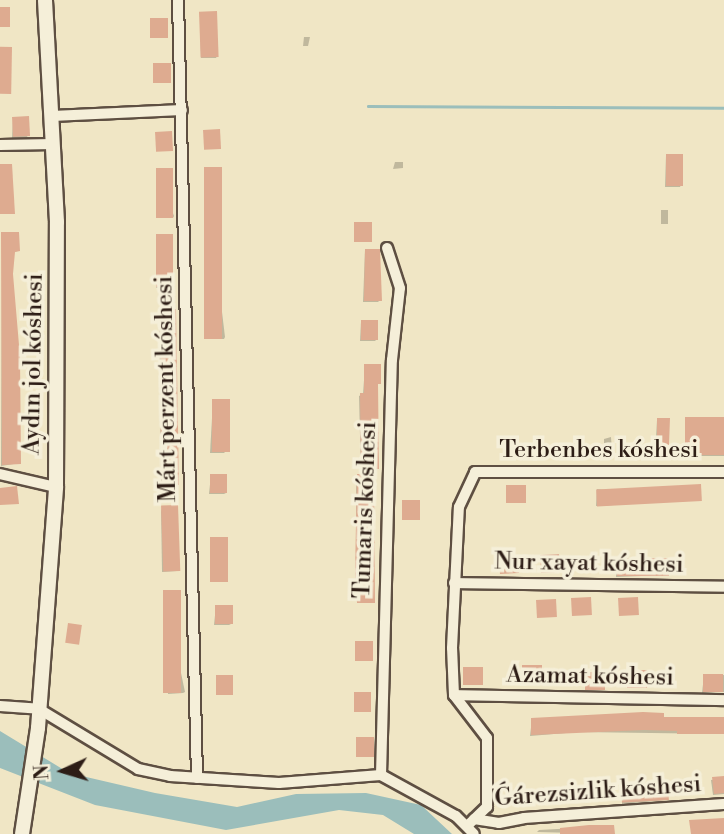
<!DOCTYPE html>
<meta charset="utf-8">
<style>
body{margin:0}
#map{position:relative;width:724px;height:834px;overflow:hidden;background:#f0e6c5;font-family:"Libre Bodoni",serif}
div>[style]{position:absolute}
.water>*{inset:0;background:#9bbebb}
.shadow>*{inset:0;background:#0003;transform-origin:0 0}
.stream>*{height:2.5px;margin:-1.25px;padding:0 1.25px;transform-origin:1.25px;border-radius:1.25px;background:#9bbebb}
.building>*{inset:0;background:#deab90;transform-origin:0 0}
.roads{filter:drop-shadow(2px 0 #5e4f42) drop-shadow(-2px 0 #5e4f42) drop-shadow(0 2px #5e4f42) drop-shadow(0 -2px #5e4f42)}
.street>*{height:10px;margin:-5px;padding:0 5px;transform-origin:5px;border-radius:5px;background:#f5efd9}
.secondary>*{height:14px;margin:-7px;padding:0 7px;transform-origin:7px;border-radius:7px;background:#f5efd9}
span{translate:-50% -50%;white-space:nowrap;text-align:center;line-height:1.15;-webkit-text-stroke:7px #f5efd9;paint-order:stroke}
.street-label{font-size:24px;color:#2d1d16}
.north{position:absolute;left:28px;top:736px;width:70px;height:70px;-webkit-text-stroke:5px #f5efd9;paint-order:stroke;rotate:266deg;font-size:19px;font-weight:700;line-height:28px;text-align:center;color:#2d1d16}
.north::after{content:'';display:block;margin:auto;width:24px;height:32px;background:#2d1d16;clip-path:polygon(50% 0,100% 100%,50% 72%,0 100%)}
</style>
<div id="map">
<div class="water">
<div style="clip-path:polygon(0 731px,69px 773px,155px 793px,237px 807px,296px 794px,366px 793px,421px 805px,452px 834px,414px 834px,383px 815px,339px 810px,226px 830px,95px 805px,0 768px)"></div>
</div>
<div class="shadow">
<div style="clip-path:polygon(200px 14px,217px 56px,216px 58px,201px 58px)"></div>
<div style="clip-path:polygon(304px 37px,310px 37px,308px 46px,303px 46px)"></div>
<div style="clip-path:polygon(13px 119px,28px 135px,27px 137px,12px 138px)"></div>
<div style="clip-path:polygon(666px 156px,681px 185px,680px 187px,665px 187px)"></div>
<div style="clip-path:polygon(395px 162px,403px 162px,403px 168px,393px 169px)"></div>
<div style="clip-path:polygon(205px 169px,225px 337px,224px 339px,209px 339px)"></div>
<div style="clip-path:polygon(157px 170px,174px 216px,173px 218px,158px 218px)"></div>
<div style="left:661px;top:210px;width:7px;height:14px"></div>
<div style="clip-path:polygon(2px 234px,18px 251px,13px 252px,11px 274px,20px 463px,1px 466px)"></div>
<div style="clip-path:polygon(156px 236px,173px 286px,171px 287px,156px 288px)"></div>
<div style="clip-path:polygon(365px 251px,380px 300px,378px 302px,363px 302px)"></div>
<div style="clip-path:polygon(159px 312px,177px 484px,176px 485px,161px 486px)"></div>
<div style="clip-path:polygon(361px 322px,377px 339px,375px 341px,360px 341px)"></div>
<div style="clip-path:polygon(365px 366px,380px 383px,376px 385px,377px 468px,372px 469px,373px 602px,357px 603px,356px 477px,361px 476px,359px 396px,363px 394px)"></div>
<div style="clip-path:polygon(213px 401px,226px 451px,224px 453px,210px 453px)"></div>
<div style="left:686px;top:419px;width:38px;height:37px"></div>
<div style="clip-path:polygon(657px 420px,667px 444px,666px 446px,652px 446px,651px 440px,656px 438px)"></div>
<div style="clip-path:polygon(611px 437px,612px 451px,604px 453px,604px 439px)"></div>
<div style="clip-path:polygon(211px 475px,226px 493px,224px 494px,209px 494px)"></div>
<div style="clip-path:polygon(597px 489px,700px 500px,596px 506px)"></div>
<div style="clip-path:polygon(161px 508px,178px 570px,177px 571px,162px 572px)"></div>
<div style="clip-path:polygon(211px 539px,228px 581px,226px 582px,211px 582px)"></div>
<div style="clip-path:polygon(617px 560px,667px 575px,616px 577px)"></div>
<div style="clip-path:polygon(164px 592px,185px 692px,183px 693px,168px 694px)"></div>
<div style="clip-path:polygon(216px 606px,231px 624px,229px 625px,214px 625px)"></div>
<div style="clip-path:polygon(724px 675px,724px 692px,702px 693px,704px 676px)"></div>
<div style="clip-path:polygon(662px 718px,723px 734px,578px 732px,530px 736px,532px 719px)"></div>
<div style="clip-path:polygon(724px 778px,724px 794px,713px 795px,711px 780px)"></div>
<div style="clip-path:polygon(622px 788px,668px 800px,622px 804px)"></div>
<div style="clip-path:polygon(613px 826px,613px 834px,537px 832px,539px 830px)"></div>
</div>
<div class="stream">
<div style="left:368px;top:106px;width:356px;rotate:0.3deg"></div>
</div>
<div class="building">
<div style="left:0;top:7px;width:10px;height:20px"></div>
<div style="left:217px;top:11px;width:46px;height:18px;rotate:88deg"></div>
<div style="left:150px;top:18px;width:18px;height:20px"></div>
<div style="left:12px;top:47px;width:47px;height:12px;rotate:91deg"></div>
<div style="left:171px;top:63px;width:20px;height:18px;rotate:90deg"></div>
<div style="left:29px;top:116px;width:20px;height:17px;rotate:87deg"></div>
<div style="left:220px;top:129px;width:20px;height:17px;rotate:87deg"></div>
<div style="left:172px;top:131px;width:20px;height:17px;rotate:87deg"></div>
<div style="left:683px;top:154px;width:32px;height:17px;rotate:90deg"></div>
<div style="clip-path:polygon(0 164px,12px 164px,15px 214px,0 214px)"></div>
<div style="left:204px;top:167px;width:18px;height:172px"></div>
<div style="left:156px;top:168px;width:17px;height:50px"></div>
<div style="left:354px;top:222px;width:18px;height:20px"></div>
<div style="clip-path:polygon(1px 232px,19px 232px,20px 251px,15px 252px,13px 274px,20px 357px,21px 464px,2px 465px)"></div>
<div style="left:156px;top:234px;width:17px;height:53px"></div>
<div style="clip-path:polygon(365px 249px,380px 249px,382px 301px,364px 301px)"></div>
<div style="clip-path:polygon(176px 309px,179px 485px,162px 485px,160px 406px,163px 406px,159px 310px)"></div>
<div style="left:361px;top:320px;width:17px;height:20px"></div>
<div style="clip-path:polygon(364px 364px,381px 364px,381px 384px,378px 384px,379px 469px,374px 469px,375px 603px,357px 603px,355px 572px,357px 474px,361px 474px,360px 393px,364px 393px)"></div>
<div style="left:212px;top:399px;width:18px;height:53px"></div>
<div style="left:685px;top:417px;width:39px;height:38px"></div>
<div style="clip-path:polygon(657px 418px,670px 418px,669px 445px,652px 445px,652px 437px,657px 437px)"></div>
<div style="left:210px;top:474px;width:17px;height:19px"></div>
<div style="left:701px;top:484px;width:17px;height:105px;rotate:87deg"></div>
<div style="left:506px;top:485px;width:20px;height:18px"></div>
<div style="clip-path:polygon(17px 486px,19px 504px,0 505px,0 488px)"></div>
<div style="left:402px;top:500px;width:18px;height:20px"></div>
<div style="left:178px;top:505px;width:66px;height:17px;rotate:88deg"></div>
<div style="left:210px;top:537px;width:18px;height:45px"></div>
<div style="left:559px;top:554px;width:18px;height:19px;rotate:87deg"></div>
<div style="left:518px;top:555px;width:18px;height:19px;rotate:87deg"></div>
<div style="clip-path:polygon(636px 558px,668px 558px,669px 576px,617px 576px,616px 559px)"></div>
<div style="left:163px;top:590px;width:18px;height:103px"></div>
<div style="left:591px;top:597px;width:18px;height:20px;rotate:87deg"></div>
<div style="left:638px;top:597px;width:18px;height:20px;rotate:87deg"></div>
<div style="left:556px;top:599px;width:18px;height:20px;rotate:87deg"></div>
<div style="left:215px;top:605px;width:18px;height:19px"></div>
<div style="left:68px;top:623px;width:14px;height:20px;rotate:8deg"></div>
<div style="left:355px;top:641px;width:18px;height:20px"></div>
<div style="left:522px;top:665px;width:20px;height:18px"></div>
<div style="left:463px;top:667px;width:20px;height:18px"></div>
<div style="left:627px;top:670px;width:20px;height:18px"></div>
<div style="left:585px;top:672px;width:20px;height:18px"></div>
<div style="left:703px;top:674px;width:20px;height:18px"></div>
<div style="left:216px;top:675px;width:17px;height:20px"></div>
<div style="left:354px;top:692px;width:17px;height:20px"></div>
<div style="clip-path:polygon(643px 712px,664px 713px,664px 717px,724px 717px,724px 734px,677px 734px,677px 731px,644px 730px,531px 735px,531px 718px)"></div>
<div style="left:356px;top:737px;width:18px;height:20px"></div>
<div style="clip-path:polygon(724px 776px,724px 793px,714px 794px,712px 777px)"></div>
<div style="left:668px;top:783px;width:17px;height:47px;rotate:87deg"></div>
<div style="clip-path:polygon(724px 818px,724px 834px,691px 834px,689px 820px)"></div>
<div style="clip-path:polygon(589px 825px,614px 825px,615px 834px,560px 834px,560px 828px)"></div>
</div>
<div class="roads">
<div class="street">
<div style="left:178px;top:0;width:778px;rotate:88.6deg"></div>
<div style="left:52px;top:116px;width:130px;rotate:-2.6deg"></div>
<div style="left:0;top:145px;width:53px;rotate:-1.1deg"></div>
<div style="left:0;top:474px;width:57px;rotate:13.1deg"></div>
<div style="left:454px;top:583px;width:270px;rotate:0.8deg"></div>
<div style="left:454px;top:695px;width:270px;rotate:1.1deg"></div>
<div style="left:0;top:706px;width:39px;rotate:4deg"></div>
<div style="left:39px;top:709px;width:116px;rotate:31.2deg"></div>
<div style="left:138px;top:769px;width:33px;rotate:12deg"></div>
<div style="left:170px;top:776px;width:109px;rotate:3.7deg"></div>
<div style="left:279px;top:783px;width:102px;rotate:-4.5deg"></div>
<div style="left:381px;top:775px;width:85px;rotate:28.7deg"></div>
<div style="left:456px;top:816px;width:25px;rotate:45deg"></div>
<div style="left:381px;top:775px;width:415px;rotate:-88.5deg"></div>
<div style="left:392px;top:360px;width:72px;rotate:-83.7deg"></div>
<div style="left:400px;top:288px;width:42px;rotate:-108deg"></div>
<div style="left:474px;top:819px;width:25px;rotate:9deg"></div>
<div style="left:499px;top:823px;width:25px;rotate:-11deg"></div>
<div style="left:524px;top:818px;width:200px;rotate:-4deg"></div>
<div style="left:467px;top:826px;width:28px;rotate:-44deg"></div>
<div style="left:487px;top:807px;width:69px;rotate:-90deg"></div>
<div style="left:487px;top:738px;width:54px;rotate:-127.5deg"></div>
<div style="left:454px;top:695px;width:47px;rotate:-92.4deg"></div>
<div style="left:452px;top:648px;width:141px;rotate:-87.2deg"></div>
<div style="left:459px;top:507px;width:38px;rotate:-65deg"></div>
<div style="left:475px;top:472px;width:249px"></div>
</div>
<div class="secondary">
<div style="left:22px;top:834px;width:107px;rotate:-81.4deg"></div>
<div style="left:38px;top:728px;width:242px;rotate:-85.7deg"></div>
<div style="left:56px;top:487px;width:265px;rotate:-89.8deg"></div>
<div style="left:57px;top:222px;width:222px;rotate:-93.1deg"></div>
</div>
</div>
<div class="street-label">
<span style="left:34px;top:364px;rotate:-89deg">Aydın jol kóshesi</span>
<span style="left:167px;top:389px;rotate:-91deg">Márt perzent kóshesi</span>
<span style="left:599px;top:451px">Terbenbes kóshesi</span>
<span style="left:366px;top:510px;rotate:-88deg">Tumaris kóshesi</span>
<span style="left:589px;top:564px;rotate:1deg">Nur xayat kóshesi</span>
<span style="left:590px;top:677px;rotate:1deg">Azamat kóshesi</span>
<span style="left:598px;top:792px;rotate:-4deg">Ǵárezsizlik kóshesi</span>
</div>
<div class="north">N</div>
</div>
